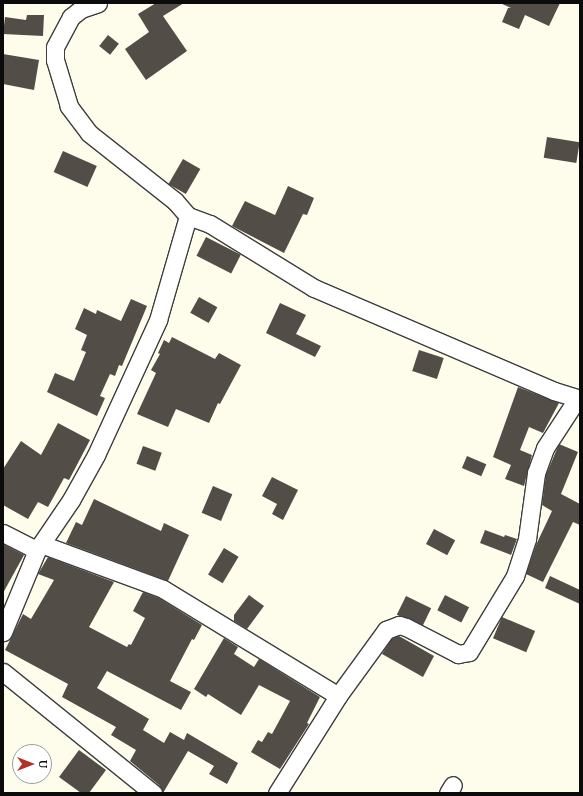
<!DOCTYPE html>
<style>
body{margin:0}
#map{position:relative;width:583px;height:796px;overflow:hidden;background:#fefcea;font-family:Merriweather,serif}
div>[style]{position:absolute}
.building>*{inset:0;background:#534d48;transform-origin:0 0}
.roads{filter:drop-shadow(1px 0 #3e3e3e) drop-shadow(-1px 0 #3e3e3e) drop-shadow(0 1px #3e3e3e) drop-shadow(0 -1px #3e3e3e)}
.minor>*{height:17px;margin:-8.5px;padding:0 8.5px;transform-origin:8.5px;border-radius:8.5px;background:#fff}
span{translate:-50% -50%;white-space:nowrap;text-align:center;line-height:1.15;-webkit-text-stroke:4px #fff;paint-order:stroke}
.frame{position:absolute;inset:0;border:4px solid #0b0b0b;pointer-events:none}
.north{position:absolute;left:12px;top:744px;width:40px;height:40px;box-sizing:border-box;background:#fff;border:1px solid #9d9d9d;border-radius:50%;rotate:90deg;font-size:11px;font-weight:700;line-height:16px;text-align:center;color:#0b0b0b}
.north::after{content:'';display:block;margin:auto;width:14px;height:18px;background:#b3302b;clip-path:polygon(50% 0,100% 100%,50% 72%,0 100%)}
</style>
<div id="map">
<div class="building">
<div style="clip-path:polygon(156px 3px,184px 3px,163px 16px,187px 51px,146px 80px,125px 49px,149px 32px,138px 14px)"></div>
<div style="clip-path:polygon(500px 3px,560px 3px,549px 26px,525px 15px,519px 29px,502px 22px,508px 8px,511px 8px)"></div>
<div style="clip-path:polygon(27px 15px,44px 15px,43px 36px,3px 34px,5px 17px,26px 20px)"></div>
<div style="left:108px;top:35px;width:14px;height:14px;rotate:39deg"></div>
<div style="clip-path:polygon(3px 54px,39px 60px,34px 90px,3px 84px)"></div>
<div style="left:547px;top:137px;width:33px;height:21px;rotate:9deg"></div>
<div style="left:63px;top:151px;width:37px;height:23px;rotate:24deg"></div>
<div style="left:183px;top:159px;width:20px;height:29px;rotate:30deg"></div>
<div style="clip-path:polygon(288px 186px,314px 198px,307px 215px,303px 214px,284px 253px,232px 226px,245px 201px,275px 215px)"></div>
<div style="left:206px;top:237px;width:39px;height:21px;rotate:27deg"></div>
<div style="left:199px;top:297px;width:21px;height:18px;rotate:29deg"></div>
<div style="clip-path:polygon(131px 299px,147px 306px,122px 366px,119px 365px,115px 376px,110px 374px,100px 396px,105px 398px,97px 416px,47px 392px,55px 373px,74px 381px,86px 352px,81px 350px,87px 335px,75px 329px,84px 308px,96px 314px,97px 310px,121px 321px)"></div>
<div style="clip-path:polygon(280px 303px,306px 315px,296px 334px,321px 346px,315px 357px,266px 333px)"></div>
<div style="clip-path:polygon(172px 337px,215px 359px,219px 353px,241px 365px,220px 404px,218px 403px,209px 423px,176px 409px,168px 427px,137px 414px,156px 373px,151px 370px,160px 354px,158px 353px,164px 340px,169px 343px)"></div>
<div style="left:419px;top:350px;width:26px;height:22px;rotate:18deg"></div>
<div style="clip-path:polygon(518px 387px,559px 403px,543px 433px,529px 427px,520px 450px,532px 455px,524px 486px,505px 479px,511px 465px,493px 457px)"></div>
<div style="clip-path:polygon(58px 423px,90px 440px,69px 480px,64px 478px,48px 507px,38px 502px,28px 519px,3px 505px,3px 469px,21px 441px,41px 455px)"></div>
<div style="clip-path:polygon(559px 444px,578px 452px,561px 494px,580px 504px,580px 525px,573px 522px,543px 582px,526px 574px,536px 545px,552px 511px,542px 505px,546px 475px)"></div>
<div style="left:143px;top:446px;width:20px;height:19px;rotate:20deg"></div>
<div style="left:467px;top:456px;width:21px;height:13px;rotate:23deg"></div>
<div style="clip-path:polygon(272px 477px,298px 490px,283px 520px,272px 514px,277px 504px,262px 496px)"></div>
<div style="left:213px;top:486px;width:21px;height:29px;rotate:23deg"></div>
<div style="clip-path:polygon(94px 499px,161px 531px,164px 523px,189px 535px,168px 581px,66px 543px,76px 522px,82px 525px)"></div>
<div style="left:434px;top:529px;width:24px;height:17px;rotate:28deg"></div>
<div style="clip-path:polygon(485px 530px,504px 537px,505px 535px,517px 539px,511px 555px,480px 543px)"></div>
<div style="clip-path:polygon(3px 544px,24px 555px,3px 593px)"></div>
<div style="left:224px;top:548px;width:17px;height:31px;rotate:31deg"></div>
<div style="clip-path:polygon(48px 557px,114px 582px,89px 627px,127px 647px,129px 644px,131px 645px,145px 618px,133px 611px,143px 592px,159px 598px,202px 625px,194px 640px,192px 639px,170px 681px,191px 692px,181px 710px,107px 671px,97px 688px,149px 719px,143px 730px,164px 743px,170px 732px,184px 740px,187px 733px,238px 763px,227px 784px,209px 774px,214px 766px,188px 751px,163px 793px,159px 785px,130px 761px,136px 750px,111px 735px,116px 727px,62px 697px,68px 684px,5px 650px,23px 614px,31px 619px,54px 580px,38px 574px)"></div>
<div style="clip-path:polygon(550px 576px,580px 590px,580px 604px,545px 588px)"></div>
<div style="clip-path:polygon(249px 595px,264px 606px,247px 629px,234px 621px,234px 615px)"></div>
<div style="left:445px;top:595px;width:27px;height:17px;rotate:27deg"></div>
<div style="left:406px;top:596px;width:28px;height:21px;rotate:26deg"></div>
<div style="left:502px;top:617px;width:36px;height:23px;rotate:23deg"></div>
<div style="clip-path:polygon(399px 636px,434px 656px,423px 677px,382px 654px,392px 638px)"></div>
<div style="clip-path:polygon(224px 638px,238px 647px,234px 654px,254px 667px,259px 659px,320px 697px,307px 723px,309px 724px,280px 769px,251px 752px,258px 740px,262px 742px,268px 732px,272px 734px,290px 701px,259px 685px,241px 715px,208px 694px,206px 697px,194px 689px)"></div>
<div style="clip-path:polygon(79px 750px,106px 770px,89px 793px,81px 793px,59px 777px)"></div>
</div>
<div class="roads">
<div class="minor">
<div style="left:188px;top:216px;width:23px;rotate:20deg"></div>
<div style="left:210px;top:224px;width:122px;rotate:31.6deg"></div>
<div style="left:314px;top:288px;width:261px;rotate:23.2deg"></div>
<div style="left:554px;top:391px;width:27px;rotate:17deg"></div>
<div style="left:3px;top:533px;width:38px;rotate:27deg"></div>
<div style="left:37px;top:550px;width:89px;rotate:112.5deg"></div>
<div style="left:41px;top:544px;width:130px;rotate:20.2deg"></div>
<div style="left:163px;top:589px;width:205px;rotate:31.4deg"></div>
<div style="left:37px;top:550px;width:60px;rotate:-55.8deg"></div>
<div style="left:71px;top:500px;width:51px;rotate:-60.9deg"></div>
<div style="left:96px;top:455px;width:149px;rotate:-65.3deg"></div>
<div style="left:158px;top:320px;width:108px;rotate:-73.9deg"></div>
<div style="left:188px;top:216px;width:20px;rotate:-131deg"></div>
<div style="left:175px;top:201px;width:110px;rotate:-141.7deg"></div>
<div style="left:89px;top:133px;width:34px;rotate:-127deg"></div>
<div style="left:69px;top:106px;width:48px;rotate:-106.9deg"></div>
<div style="left:55px;top:60px;width:13px;rotate:-90deg"></div>
<div style="left:55px;top:47px;width:34px;rotate:-62deg"></div>
<div style="left:71px;top:17px;width:13px;rotate:-39deg"></div>
<div style="left:81px;top:9px;width:18px;rotate:-19deg"></div>
<div style="left:3px;top:672px;width:193px;rotate:38.9deg"></div>
<div style="left:277px;top:793px;width:115px;rotate:-57.8deg"></div>
<div style="left:338px;top:696px;width:82px;rotate:-54deg"></div>
<div style="left:386px;top:630px;width:14px;rotate:-21deg"></div>
<div style="left:399px;top:625px;width:7px;rotate:16deg"></div>
<div style="left:406px;top:627px;width:59px;rotate:27.4deg"></div>
<div style="left:458px;top:654px;width:11px;rotate:-10deg"></div>
<div style="left:469px;top:652px;width:89px;rotate:-58.8deg"></div>
<div style="left:515px;top:576px;width:39px;rotate:-72deg"></div>
<div style="left:527px;top:539px;width:67px;rotate:-82.2deg"></div>
<div style="left:536px;top:473px;width:27px;rotate:-70deg"></div>
<div style="left:545px;top:448px;width:59px;rotate:-56.9deg"></div>
<div style="left:448px;top:793px;width:9px;rotate:-58deg"></div>
</div>
</div>
<div class="frame"></div>
<div class="north">U</div>
</div>
